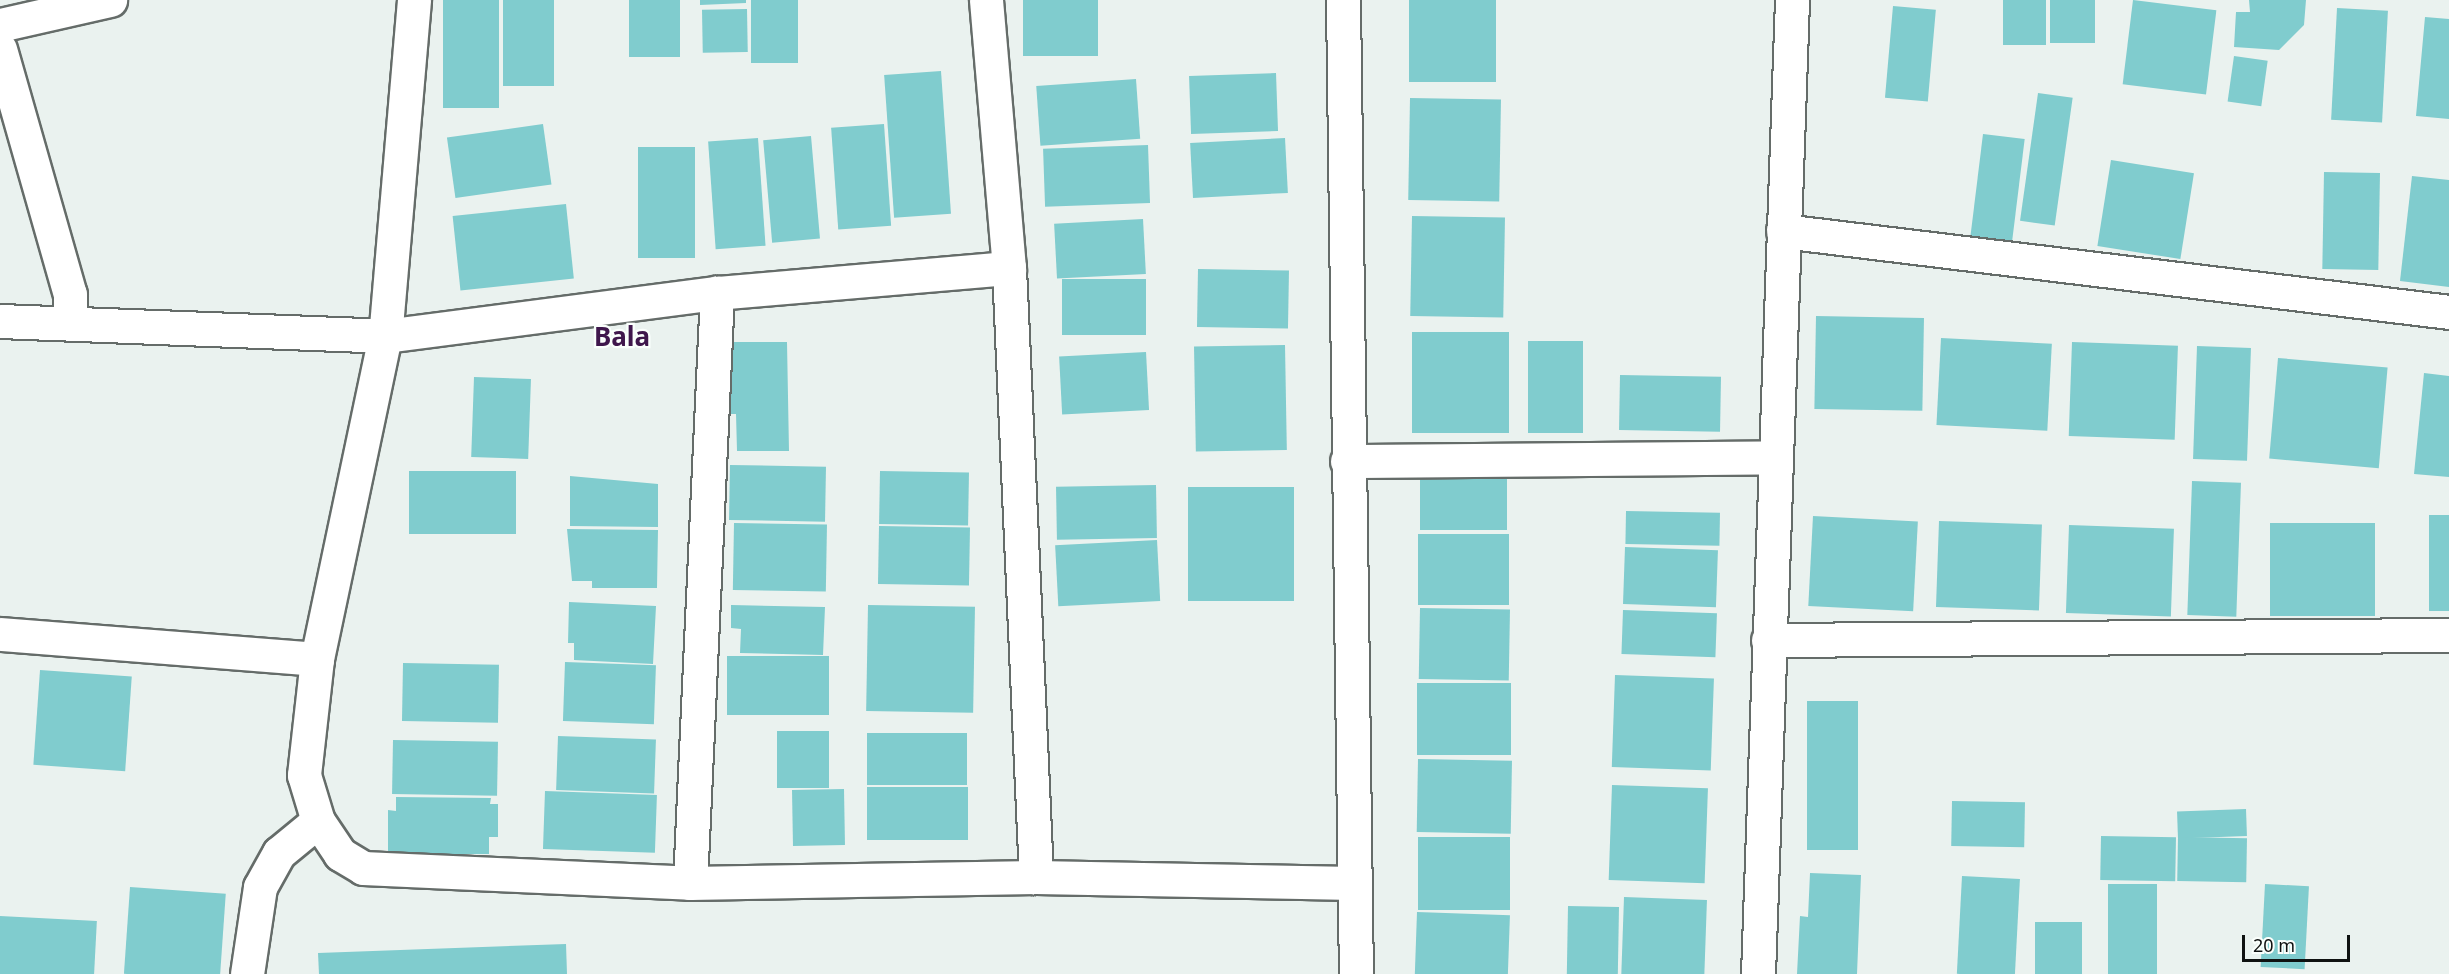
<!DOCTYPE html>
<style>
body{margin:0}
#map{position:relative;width:2449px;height:974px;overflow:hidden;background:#eaf2ef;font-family:"Noto Sans",sans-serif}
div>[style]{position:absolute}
.building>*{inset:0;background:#80ccce;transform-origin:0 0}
.roads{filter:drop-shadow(2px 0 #656c69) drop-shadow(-2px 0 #656c69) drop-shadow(0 2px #656c69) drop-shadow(0 -2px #656c69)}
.street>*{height:33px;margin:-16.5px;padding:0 16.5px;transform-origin:16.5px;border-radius:16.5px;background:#fff}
span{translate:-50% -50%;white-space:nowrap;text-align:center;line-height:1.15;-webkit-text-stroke:4.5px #fafffc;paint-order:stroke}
.district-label{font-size:26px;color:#3f174c;font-weight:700}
.scale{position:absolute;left:2242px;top:935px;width:108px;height:27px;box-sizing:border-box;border:3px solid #0f1211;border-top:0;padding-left:8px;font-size:18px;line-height:21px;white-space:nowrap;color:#0f1211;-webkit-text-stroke:4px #fafffc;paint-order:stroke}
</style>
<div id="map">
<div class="building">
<div style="left:443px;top:0;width:56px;height:108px"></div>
<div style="left:503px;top:0;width:51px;height:86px"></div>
<div style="left:629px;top:0;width:51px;height:57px"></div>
<div style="clip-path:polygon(700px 0,746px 0,746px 3px,700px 5px)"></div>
<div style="left:751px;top:0;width:47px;height:63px"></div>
<div style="left:1023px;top:0;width:75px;height:56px"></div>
<div style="left:1409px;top:0;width:87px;height:82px"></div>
<div style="left:2003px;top:0;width:43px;height:45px"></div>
<div style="left:2050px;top:0;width:45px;height:43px"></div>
<div style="left:2133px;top:0;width:84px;height:85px;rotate:7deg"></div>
<div style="clip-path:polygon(2249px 0,2306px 0,2304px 25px,2279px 50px,2234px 47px,2236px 12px,2250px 12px)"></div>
<div style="left:1893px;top:6px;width:43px;height:92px;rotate:5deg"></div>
<div style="left:2337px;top:8px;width:51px;height:112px;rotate:3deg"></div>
<div style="left:747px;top:9px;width:43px;height:45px;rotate:89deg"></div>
<div style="clip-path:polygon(2425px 17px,2449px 19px,2449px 119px,2416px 116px)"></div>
<div style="left:2234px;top:56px;width:34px;height:46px;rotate:8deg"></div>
<div style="left:941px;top:71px;width:143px;height:57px;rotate:86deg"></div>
<div style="left:1276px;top:73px;width:58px;height:87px;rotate:88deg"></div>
<div style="left:1136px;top:79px;width:60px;height:100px;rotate:86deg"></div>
<div style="left:2038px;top:93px;width:35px;height:129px;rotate:8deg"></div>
<div style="left:1410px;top:98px;width:91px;height:102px;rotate:1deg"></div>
<div style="left:543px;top:124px;width:61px;height:97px;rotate:82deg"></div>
<div style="left:884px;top:124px;width:102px;height:53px;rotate:86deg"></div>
<div style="left:1983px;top:134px;width:42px;height:103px;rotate:7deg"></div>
<div style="left:811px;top:136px;width:103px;height:48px;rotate:85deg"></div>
<div style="left:758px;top:138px;width:108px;height:50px;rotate:86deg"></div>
<div style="left:1285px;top:138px;width:55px;height:95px;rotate:87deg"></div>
<div style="left:1148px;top:145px;width:58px;height:105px;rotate:88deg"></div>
<div style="left:638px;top:147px;width:57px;height:111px"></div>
<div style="left:2111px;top:160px;width:84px;height:87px;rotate:9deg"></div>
<div style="left:2324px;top:172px;width:56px;height:97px;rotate:1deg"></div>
<div style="clip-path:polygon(2412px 176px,2449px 180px,2449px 287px,2400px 281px)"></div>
<div style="left:566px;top:204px;width:75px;height:114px;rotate:84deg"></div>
<div style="left:1412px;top:216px;width:93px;height:100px;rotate:1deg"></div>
<div style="left:1143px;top:219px;width:55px;height:89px;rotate:87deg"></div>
<div style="left:1198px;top:269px;width:91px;height:58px;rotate:1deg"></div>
<div style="left:1062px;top:279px;width:84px;height:56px"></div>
<div style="left:1816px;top:316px;width:108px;height:93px;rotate:1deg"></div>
<div style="left:1412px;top:332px;width:97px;height:101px"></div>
<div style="left:1941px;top:338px;width:111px;height:87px;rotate:3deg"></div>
<div style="left:1528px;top:341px;width:55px;height:92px"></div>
<div style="clip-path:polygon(727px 342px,787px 342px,789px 451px,737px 451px,736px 414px,727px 414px)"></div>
<div style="left:2072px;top:342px;width:106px;height:94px;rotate:2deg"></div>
<div style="left:1285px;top:345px;width:105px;height:91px;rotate:89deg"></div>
<div style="left:2197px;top:346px;width:54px;height:113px;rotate:2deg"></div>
<div style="left:1146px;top:352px;width:58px;height:87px;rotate:87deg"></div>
<div style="left:2278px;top:358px;width:110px;height:101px;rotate:5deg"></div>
<div style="clip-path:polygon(2424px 373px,2449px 376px,2449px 477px,2414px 474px)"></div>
<div style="left:1620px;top:375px;width:101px;height:55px;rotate:1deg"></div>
<div style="left:474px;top:377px;width:57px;height:80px;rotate:2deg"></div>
<div style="left:730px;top:465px;width:96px;height:55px;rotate:1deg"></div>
<div style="left:516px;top:471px;width:63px;height:107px;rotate:90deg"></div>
<div style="left:880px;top:471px;width:89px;height:53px;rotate:1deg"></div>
<div style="clip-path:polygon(570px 476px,658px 484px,658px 527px,570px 526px)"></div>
<div style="left:1420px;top:478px;width:87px;height:52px"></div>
<div style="left:2192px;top:481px;width:49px;height:134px;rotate:2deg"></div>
<div style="left:1156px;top:485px;width:53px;height:100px;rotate:89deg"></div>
<div style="left:1188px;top:487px;width:106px;height:114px"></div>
<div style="left:1626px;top:511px;width:94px;height:33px;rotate:1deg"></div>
<div style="left:2429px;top:515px;width:20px;height:96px"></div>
<div style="left:1813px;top:516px;width:105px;height:90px;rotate:3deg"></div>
<div style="left:1939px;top:521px;width:103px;height:86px;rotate:2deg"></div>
<div style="left:734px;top:523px;width:93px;height:67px;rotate:1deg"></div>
<div style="left:2270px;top:523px;width:105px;height:93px"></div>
<div style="left:2069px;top:525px;width:105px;height:88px;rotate:2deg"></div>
<div style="left:879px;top:526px;width:91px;height:58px;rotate:1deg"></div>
<div style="clip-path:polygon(567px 529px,658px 530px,657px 588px,592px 588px,592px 581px,572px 581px)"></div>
<div style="left:1418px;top:534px;width:91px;height:71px"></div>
<div style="left:1157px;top:540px;width:61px;height:102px;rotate:87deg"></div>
<div style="left:1625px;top:547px;width:93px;height:57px;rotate:2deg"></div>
<div style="clip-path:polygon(569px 602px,656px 606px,653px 664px,574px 660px,574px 643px,568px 643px)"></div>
<div style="clip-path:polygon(731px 605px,825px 607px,823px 655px,740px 653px,741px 629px,731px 628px)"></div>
<div style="left:868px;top:605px;width:107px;height:106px;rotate:1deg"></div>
<div style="left:1420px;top:608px;width:90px;height:71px;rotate:1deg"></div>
<div style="left:1623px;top:610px;width:94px;height:44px;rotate:2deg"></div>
<div style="left:727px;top:656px;width:102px;height:59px"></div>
<div style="left:565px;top:662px;width:91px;height:59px;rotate:2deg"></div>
<div style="left:403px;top:663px;width:96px;height:58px;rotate:1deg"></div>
<div style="left:40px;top:670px;width:92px;height:95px;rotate:4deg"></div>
<div style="left:1615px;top:675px;width:99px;height:92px;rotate:2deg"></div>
<div style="left:1417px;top:683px;width:94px;height:72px"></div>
<div style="left:1807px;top:701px;width:51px;height:149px"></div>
<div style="left:777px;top:731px;width:52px;height:57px"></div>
<div style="left:867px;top:733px;width:100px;height:52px"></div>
<div style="left:558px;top:736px;width:98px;height:54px;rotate:2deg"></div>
<div style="left:393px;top:740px;width:105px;height:54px;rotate:1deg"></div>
<div style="left:1418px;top:759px;width:94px;height:73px;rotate:1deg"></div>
<div style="left:1612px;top:785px;width:96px;height:95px;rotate:2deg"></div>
<div style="left:867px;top:787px;width:101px;height:53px"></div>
<div style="left:844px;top:789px;width:56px;height:52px;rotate:89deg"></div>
<div style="left:545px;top:791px;width:112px;height:58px;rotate:2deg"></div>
<div style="clip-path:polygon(396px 797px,491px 798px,490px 804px,498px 804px,498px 837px,489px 837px,489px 854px,388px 854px,388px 810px,396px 811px)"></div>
<div style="left:1952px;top:801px;width:73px;height:45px;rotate:1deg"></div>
<div style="left:2246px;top:809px;width:27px;height:69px;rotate:88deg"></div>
<div style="left:2101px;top:836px;width:75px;height:44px;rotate:1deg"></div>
<div style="left:1418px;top:837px;width:92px;height:73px"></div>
<div style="left:2178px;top:837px;width:69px;height:44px;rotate:1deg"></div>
<div style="clip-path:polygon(1810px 873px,1861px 875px,1857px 974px,1797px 974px,1800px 916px,1808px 917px)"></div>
<div style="left:1962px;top:876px;width:58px;height:98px;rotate:3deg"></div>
<div style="left:2108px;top:884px;width:49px;height:90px"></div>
<div style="left:2265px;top:884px;width:44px;height:83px;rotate:3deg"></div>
<div style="left:130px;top:887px;width:96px;height:87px;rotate:4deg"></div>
<div style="left:1624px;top:897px;width:83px;height:77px;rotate:2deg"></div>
<div style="left:1568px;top:906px;width:51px;height:68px;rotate:1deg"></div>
<div style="left:1417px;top:912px;width:93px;height:62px;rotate:2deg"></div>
<div style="left:0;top:916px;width:97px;height:58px;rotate:3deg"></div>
<div style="left:2035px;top:922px;width:47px;height:52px"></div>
<div style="clip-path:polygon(566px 944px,567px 974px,319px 974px,318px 953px)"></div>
</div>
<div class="roads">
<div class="street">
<div style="left:414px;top:0;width:337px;rotate:94.9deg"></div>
<div style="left:385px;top:336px;width:330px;rotate:101.9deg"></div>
<div style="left:317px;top:659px;width:117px;rotate:96.4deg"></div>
<div style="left:304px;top:775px;width:48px;rotate:73.1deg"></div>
<div style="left:318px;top:821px;width:40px;rotate:56deg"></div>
<div style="left:340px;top:854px;width:27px;rotate:31deg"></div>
<div style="left:363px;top:868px;width:327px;rotate:2.6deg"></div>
<div style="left:690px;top:883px;width:346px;rotate:-1deg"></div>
<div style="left:1036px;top:877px;width:318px;rotate:1.1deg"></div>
<div style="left:986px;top:0;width:269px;rotate:85.1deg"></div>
<div style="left:1009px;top:268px;width:610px;rotate:87.46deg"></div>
<div style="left:1343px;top:0;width:974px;rotate:89.24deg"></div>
<div style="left:0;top:25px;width:113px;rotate:-12.8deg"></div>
<div style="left:0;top:49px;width:255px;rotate:74.1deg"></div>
<div style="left:70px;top:294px;width:26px;rotate:90deg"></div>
<div style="left:1783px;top:231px;width:671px;rotate:6.93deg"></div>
<div style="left:0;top:321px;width:385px;rotate:2.2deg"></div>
<div style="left:385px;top:336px;width:335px;rotate:-7.4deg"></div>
<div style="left:717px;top:293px;width:293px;rotate:-4.9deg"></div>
<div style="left:1347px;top:461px;width:427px;rotate:-0.5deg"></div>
<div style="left:0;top:634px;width:318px;rotate:4.5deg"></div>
<div style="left:1768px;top:640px;width:681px;rotate:-0.42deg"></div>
<div style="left:690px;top:883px;width:591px;rotate:-87.38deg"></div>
<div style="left:247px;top:974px;width:88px;rotate:-81.5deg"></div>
<div style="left:260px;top:887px;width:39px;rotate:-61deg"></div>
<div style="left:279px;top:853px;width:50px;rotate:-39.4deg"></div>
<div style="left:1758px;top:974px;width:975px;rotate:-88deg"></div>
</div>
</div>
<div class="district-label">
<span style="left:622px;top:337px">Bala</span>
</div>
<div class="scale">20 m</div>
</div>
